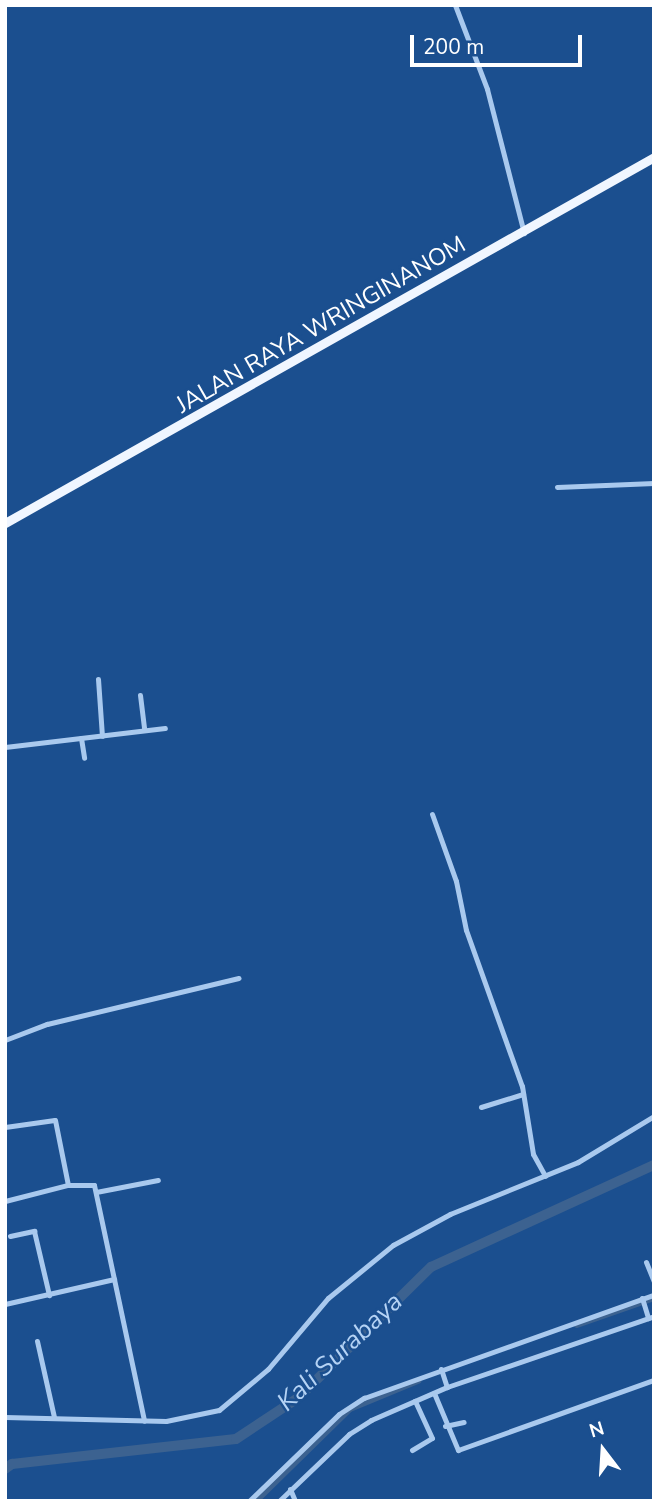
<!DOCTYPE html>
<style>
body{margin:0}
#map{position:relative;width:659px;height:1506px;overflow:hidden;background:#1b4f8f;font-family:"Nunito Sans",sans-serif}
div>[style]{position:absolute}
.canal>*{height:6px;margin:-3px;padding:0 3px;transform-origin:3px;border-radius:3px;background:#3c6290}
.river>*{height:10px;margin:-5px;padding:0 5px;transform-origin:5px;border-radius:5px;background:#3c6290}
.minor>*{height:5px;margin:-2.5px;padding:0 2.5px;transform-origin:2.5px;border-radius:2.5px;background:#a9c9ee}
.primary>*{height:9px;margin:-4.5px;padding:0 4.5px;transform-origin:4.5px;border-radius:4.5px;background:#f0f6ff}
span{translate:-50% -50%;white-space:nowrap;text-align:center;line-height:1.15;-webkit-text-stroke:5px #1b4f8f;paint-order:stroke}
.street-label{font-size:24px;color:#fff}
.water-label{font-size:26px;color:#b5d3f5;font-style:italic}
.frame{position:absolute;inset:0;border:7px solid #fff;pointer-events:none}
.north{position:absolute;left:568px;top:1415px;width:70px;height:70px;-webkit-text-stroke:5px #1b4f8f;paint-order:stroke;rotate:343deg;font-size:19px;font-weight:700;line-height:28px;text-align:center;color:#fff}
.north::after{content:'';display:block;margin:auto;width:24px;height:32px;background:#fff;clip-path:polygon(50% 0,100% 100%,50% 72%,0 100%)}
.scale{position:absolute;left:410px;top:35px;width:172px;height:32px;box-sizing:border-box;border:4px solid #fff;border-top:0;padding-left:9px;font-size:21px;line-height:24px;white-space:nowrap;color:#fff;-webkit-text-stroke:5px #1b4f8f;paint-order:stroke}
</style>
<div id="map">
<div class="canal">
<div style="left:577px;top:1325px;width:82px;rotate:-19.3deg"></div>
<div style="left:256px;top:1501px;width:132px;rotate:-44.4deg"></div>
<div style="left:350px;top:1409px;width:74px;rotate:-22.4deg"></div>
</div>
<div class="river">
<div style="left:5px;top:1469px;width:9px;rotate:-36deg"></div>
<div style="left:12px;top:1464px;width:225px;rotate:-6.4deg"></div>
<div style="left:236px;top:1439px;width:74px;rotate:-33.5deg"></div>
<div style="left:298px;top:1398px;width:187px;rotate:-44.6deg"></div>
<div style="left:431px;top:1267px;width:245px;rotate:-24.6deg"></div>
</div>
<div class="minor">
<div style="left:455px;top:5px;width:90px;rotate:69.1deg"></div>
<div style="left:487px;top:89px;width:149px;rotate:75.6deg"></div>
<div style="left:557px;top:487px;width:97px;rotate:-2.4deg"></div>
<div style="left:98px;top:679px;width:57px;rotate:86deg"></div>
<div style="left:140px;top:695px;width:35px;rotate:83deg"></div>
<div style="left:81px;top:738px;width:20px;rotate:81deg"></div>
<div style="left:5px;top:747px;width:161px;rotate:-6.8deg"></div>
<div style="left:432px;top:814px;width:71px;rotate:70.3deg"></div>
<div style="left:456px;top:881px;width:50px;rotate:78.5deg"></div>
<div style="left:466px;top:930px;width:166px;rotate:70.3deg"></div>
<div style="left:522px;top:1086px;width:69px;rotate:80.8deg"></div>
<div style="left:533px;top:1154px;width:25px;rotate:61deg"></div>
<div style="left:5px;top:1040px;width:45px;rotate:-20.9deg"></div>
<div style="left:47px;top:1024px;width:197px;rotate:-13.5deg"></div>
<div style="left:481px;top:1107px;width:44px;rotate:-17.2deg"></div>
<div style="left:5px;top:1127px;width:50px;rotate:-8deg"></div>
<div style="left:55px;top:1120px;width:66px;rotate:78.7deg"></div>
<div style="left:96px;top:1192px;width:63px;rotate:-11deg"></div>
<div style="left:5px;top:1201px;width:65px;rotate:-14.3deg"></div>
<div style="left:68px;top:1185px;width:26px"></div>
<div style="left:94px;top:1185px;width:241px;rotate:78deg"></div>
<div style="left:10px;top:1236px;width:25px;rotate:-12deg"></div>
<div style="left:34px;top:1231px;width:66px;rotate:76.8deg"></div>
<div style="left:646px;top:1262px;width:22px;rotate:68deg"></div>
<div style="left:642px;top:1298px;width:21px;rotate:73deg"></div>
<div style="left:5px;top:1304px;width:112px;rotate:-12.9deg"></div>
<div style="left:37px;top:1341px;width:78px;rotate:77.4deg"></div>
<div style="left:441px;top:1369px;width:19px;rotate:72deg"></div>
<div style="left:434px;top:1393px;width:62px;rotate:67.2deg"></div>
<div style="left:458px;top:1450px;width:208px;rotate:-19.7deg"></div>
<div style="left:5px;top:1417px;width:161px;rotate:1.4deg"></div>
<div style="left:166px;top:1421px;width:54px;rotate:-11.7deg"></div>
<div style="left:219px;top:1410px;width:64px;rotate:-39.9deg"></div>
<div style="left:268px;top:1369px;width:93px;rotate:-49.8deg"></div>
<div style="left:328px;top:1298px;width:84px;rotate:-39.2deg"></div>
<div style="left:393px;top:1245px;width:65px;rotate:-28.5deg"></div>
<div style="left:450px;top:1214px;width:138px;rotate:-22.1deg"></div>
<div style="left:578px;top:1162px;width:89px;rotate:-31.2deg"></div>
<div style="left:445px;top:1426px;width:19px;rotate:-12deg"></div>
<div style="left:412px;top:1450px;width:23px;rotate:-31deg"></div>
<div style="left:432px;top:1438px;width:41px;rotate:-114.7deg"></div>
<div style="left:290px;top:1489px;width:13px;rotate:67deg"></div>
<div style="left:249px;top:1501px;width:125px;rotate:-44deg"></div>
<div style="left:339px;top:1414px;width:30px;rotate:-33deg"></div>
<div style="left:364px;top:1398px;width:308px;rotate:-19.6deg"></div>
<div style="left:279px;top:1501px;width:97px;rotate:-43.7deg"></div>
<div style="left:349px;top:1434px;width:26px;rotate:-32deg"></div>
<div style="left:371px;top:1420px;width:83px;rotate:-23.5deg"></div>
<div style="left:447px;top:1387px;width:219px;rotate:-18.9deg"></div>
</div>
<div class="primary">
<div style="left:5px;top:523px;width:745px;rotate:-29.42deg"></div>
</div>
<div class="street-label">
<span style="left:321px;top:325px;rotate:-30deg">JALAN RAYA WRINGINANOM</span>
</div>
<div class="water-label">
<span style="left:340px;top:1352px;rotate:-43deg">Kali Surabaya</span>
</div>
<div class="frame"></div>
<div class="north">N</div>
<div class="scale">200 m</div>
</div>
